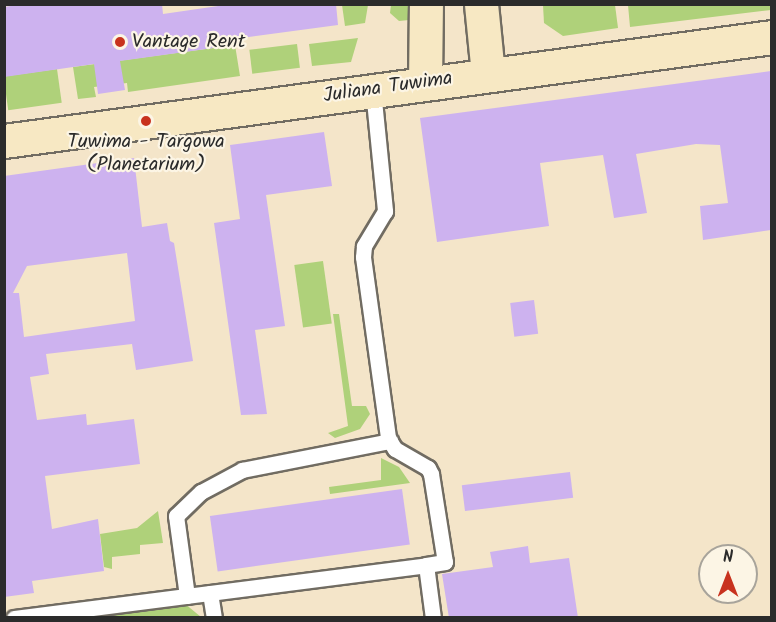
<!DOCTYPE html>
<style>
body{margin:0}
#map{position:relative;width:776px;height:622px;overflow:hidden;background:#f4e5c9;font-family:Kalam,sans-serif}
div>[style]{position:absolute}
.green>*{inset:0;background:#afd17a;transform-origin:0 0}
.building>*{inset:0;background:#cdb2ef;transform-origin:0 0}
.roads{filter:drop-shadow(2px 0 #716c62) drop-shadow(-2px 0 #716c62) drop-shadow(0 2px #716c62) drop-shadow(0 -2px #716c62)}
.lane>*{height:15px;margin:-7.5px;padding:0 7.5px;transform-origin:7.5px;border-radius:7.5px;background:#fff}
.secondary>*{height:33px;margin:-16.5px;padding:0 16.5px;transform-origin:16.5px;border-radius:16.5px;background:#f7e8c3}
.dots>*{width:16px;height:16px;translate:-50% -50%;box-sizing:border-box;border:3px solid #fcf5e5;border-radius:50%}
span{translate:-50% -50%;white-space:nowrap;text-align:center;line-height:1.15;-webkit-text-stroke:4.5px #fcf5e5;paint-order:stroke}
.poi-label{font-size:20px;color:#2b2b2b}
.left{translate:0 -50%;text-align:left}
.street-label{font-size:20px;color:#2b2b2b}
.frame{position:absolute;inset:0;border:6px solid #2b2b2b;pointer-events:none}
.north{position:absolute;left:698px;top:544px;width:60px;height:60px;box-sizing:border-box;background:#fcf5e5;border:2px solid #a8a49b;border-radius:50%;rotate:0deg;font-size:16px;font-weight:700;line-height:24px;text-align:center;color:#2b2b2b}
.north::after{content:'';display:block;margin:auto;width:21px;height:27px;background:#c8321e;clip-path:polygon(50% 0,100% 100%,50% 72%,0 100%)}
</style>
<div id="map">
<div class="green">
<div style="clip-path:polygon(771px 4px,771px 10px,630px 27px,628px 5px)"></div>
<div style="clip-path:polygon(342px 5px,368px 5px,365px 23px,345px 26px)"></div>
<div style="clip-path:polygon(391px 5px,409px 5px,409px 20px,399px 21px,390px 13px)"></div>
<div style="clip-path:polygon(543px 5px,615px 5px,618px 28px,563px 36px,544px 23px)"></div>
<div style="clip-path:polygon(358px 38px,351px 62px,312px 66px,309px 44px)"></div>
<div style="left:297px;top:44px;width:24px;height:48px;rotate:83deg"></div>
<div style="clip-path:polygon(235px 45px,240px 76px,128px 92px,127px 83px,94px 87px,96px 97px,78px 99px,73px 67px)"></div>
<div style="left:57px;top:69px;width:34px;height:54px;rotate:82deg"></div>
<div style="left:323px;top:261px;width:63px;height:29px;rotate:82deg"></div>
<div style="clip-path:polygon(333px 314px,339px 314px,352px 406px,366px 406px,370px 414px,360px 429px,335px 438px,328px 433px,348px 426px)"></div>
<div style="clip-path:polygon(381px 458px,399px 467px,410px 483px,330px 494px,329px 487px,381px 480px)"></div>
<div style="clip-path:polygon(158px 511px,163px 543px,140px 545px,140px 554px,112px 557px,112px 569px,104px 567px,100px 534px,137px 528px)"></div>
<div style="clip-path:polygon(184px 603px,201px 617px,93px 617px)"></div>
</div>
<div class="building">
<div style="clip-path:polygon(24px 4px,162px 4px,163px 14px,232px 4px,336px 4px,338px 25px,234px 39px,235px 45px,120px 61px,125px 90px,98px 94px,94px 64px,4px 77px,4px 7px)"></div>
<div style="clip-path:polygon(771px 71px,771px 230px,703px 240px,700px 206px,728px 203px,720px 145px,696px 144px,636px 154px,647px 213px,614px 218px,603px 155px,540px 163px,549px 226px,437px 242px,420px 118px)"></div>
<div style="clip-path:polygon(324px 132px,332px 186px,266px 195px,285px 326px,255px 330px,267px 414px,241px 415px,214px 223px,240px 219px,230px 145px)"></div>
<div style="clip-path:polygon(evenodd,134px 158px,142px 227px,167px 223px,170px 241px,174px 243px,193px 361px,136px 370px,132px 344px,46px 354px,49px 374px,30px 377px,37px 420px,86px 414px,87px 425px,134px 419px,140px 464px,45px 476px,52px 529px,98px 519px,104px 571px,32px 581px,34px 593px,4px 597px,4px 176px,134px 158px,127px 253px,135px 321px,24px 337px,19px 293px,13px 293px,27px 266px,127px 253px)"></div>
<div style="left:534px;top:300px;width:34px;height:24px;rotate:83deg"></div>
<div style="left:570px;top:472px;width:26px;height:109px;rotate:83deg"></div>
<div style="left:402px;top:489px;width:56px;height:194px;rotate:82deg"></div>
<div style="clip-path:polygon(528px 546px,530px 563px,569px 558px,578px 618px,449px 618px,442px 574px,493px 567px,490px 552px)"></div>
</div>
<div class="roads">
<div class="lane">
<div style="left:373px;top:90px;width:122px;rotate:84.3deg"></div>
<div style="left:385px;top:211px;width:41px;rotate:121deg"></div>
<div style="left:364px;top:246px;width:11px;rotate:95deg"></div>
<div style="left:363px;top:257px;width:183px;rotate:82.1deg"></div>
<div style="left:388px;top:438px;width:13px;rotate:58deg"></div>
<div style="left:395px;top:449px;width:38px;rotate:30deg"></div>
<div style="left:428px;top:468px;width:7px;rotate:63deg"></div>
<div style="left:431px;top:474px;width:89px;rotate:81deg"></div>
<div style="left:445px;top:562px;width:19px;rotate:171deg"></div>
<div style="left:426px;top:565px;width:53px;rotate:82.5deg"></div>
<div style="left:210px;top:593px;width:25px;rotate:81deg"></div>
<div style="left:187px;top:596px;width:81px;rotate:-97.8deg"></div>
<div style="left:176px;top:516px;width:35px;rotate:-44deg"></div>
<div style="left:201px;top:492px;width:47px;rotate:-28.2deg"></div>
<div style="left:242px;top:470px;width:151px;rotate:-11.1deg"></div>
<div style="left:14px;top:618px;width:415px;rotate:-7.3deg"></div>
</div>
<div class="secondary">
<div style="left:481px;top:4px;width:70px;rotate:84.3deg"></div>
<div style="left:425px;top:83px;width:79px;rotate:-89.3deg"></div>
<div style="left:4px;top:141px;width:775px;rotate:-7.71deg"></div>
</div>
</div>
<div class="dots">
<div style="left:120px;top:42px;background:#c8321e"></div>
<div style="left:146px;top:121px;background:#c8321e"></div>
</div>
<div class="poi-label">
<span class="left" style="left:132px;top:42px">Vantage Rent</span>
<span style="left:146px;top:154px">Tuwima - Targowa<br>(Planetarium)</span>
</div>
<div class="street-label">
<span style="left:388px;top:88px;rotate:-8deg">Juliana Tuwima</span>
</div>
<div class="frame"></div>
<div class="north">N</div>
</div>
